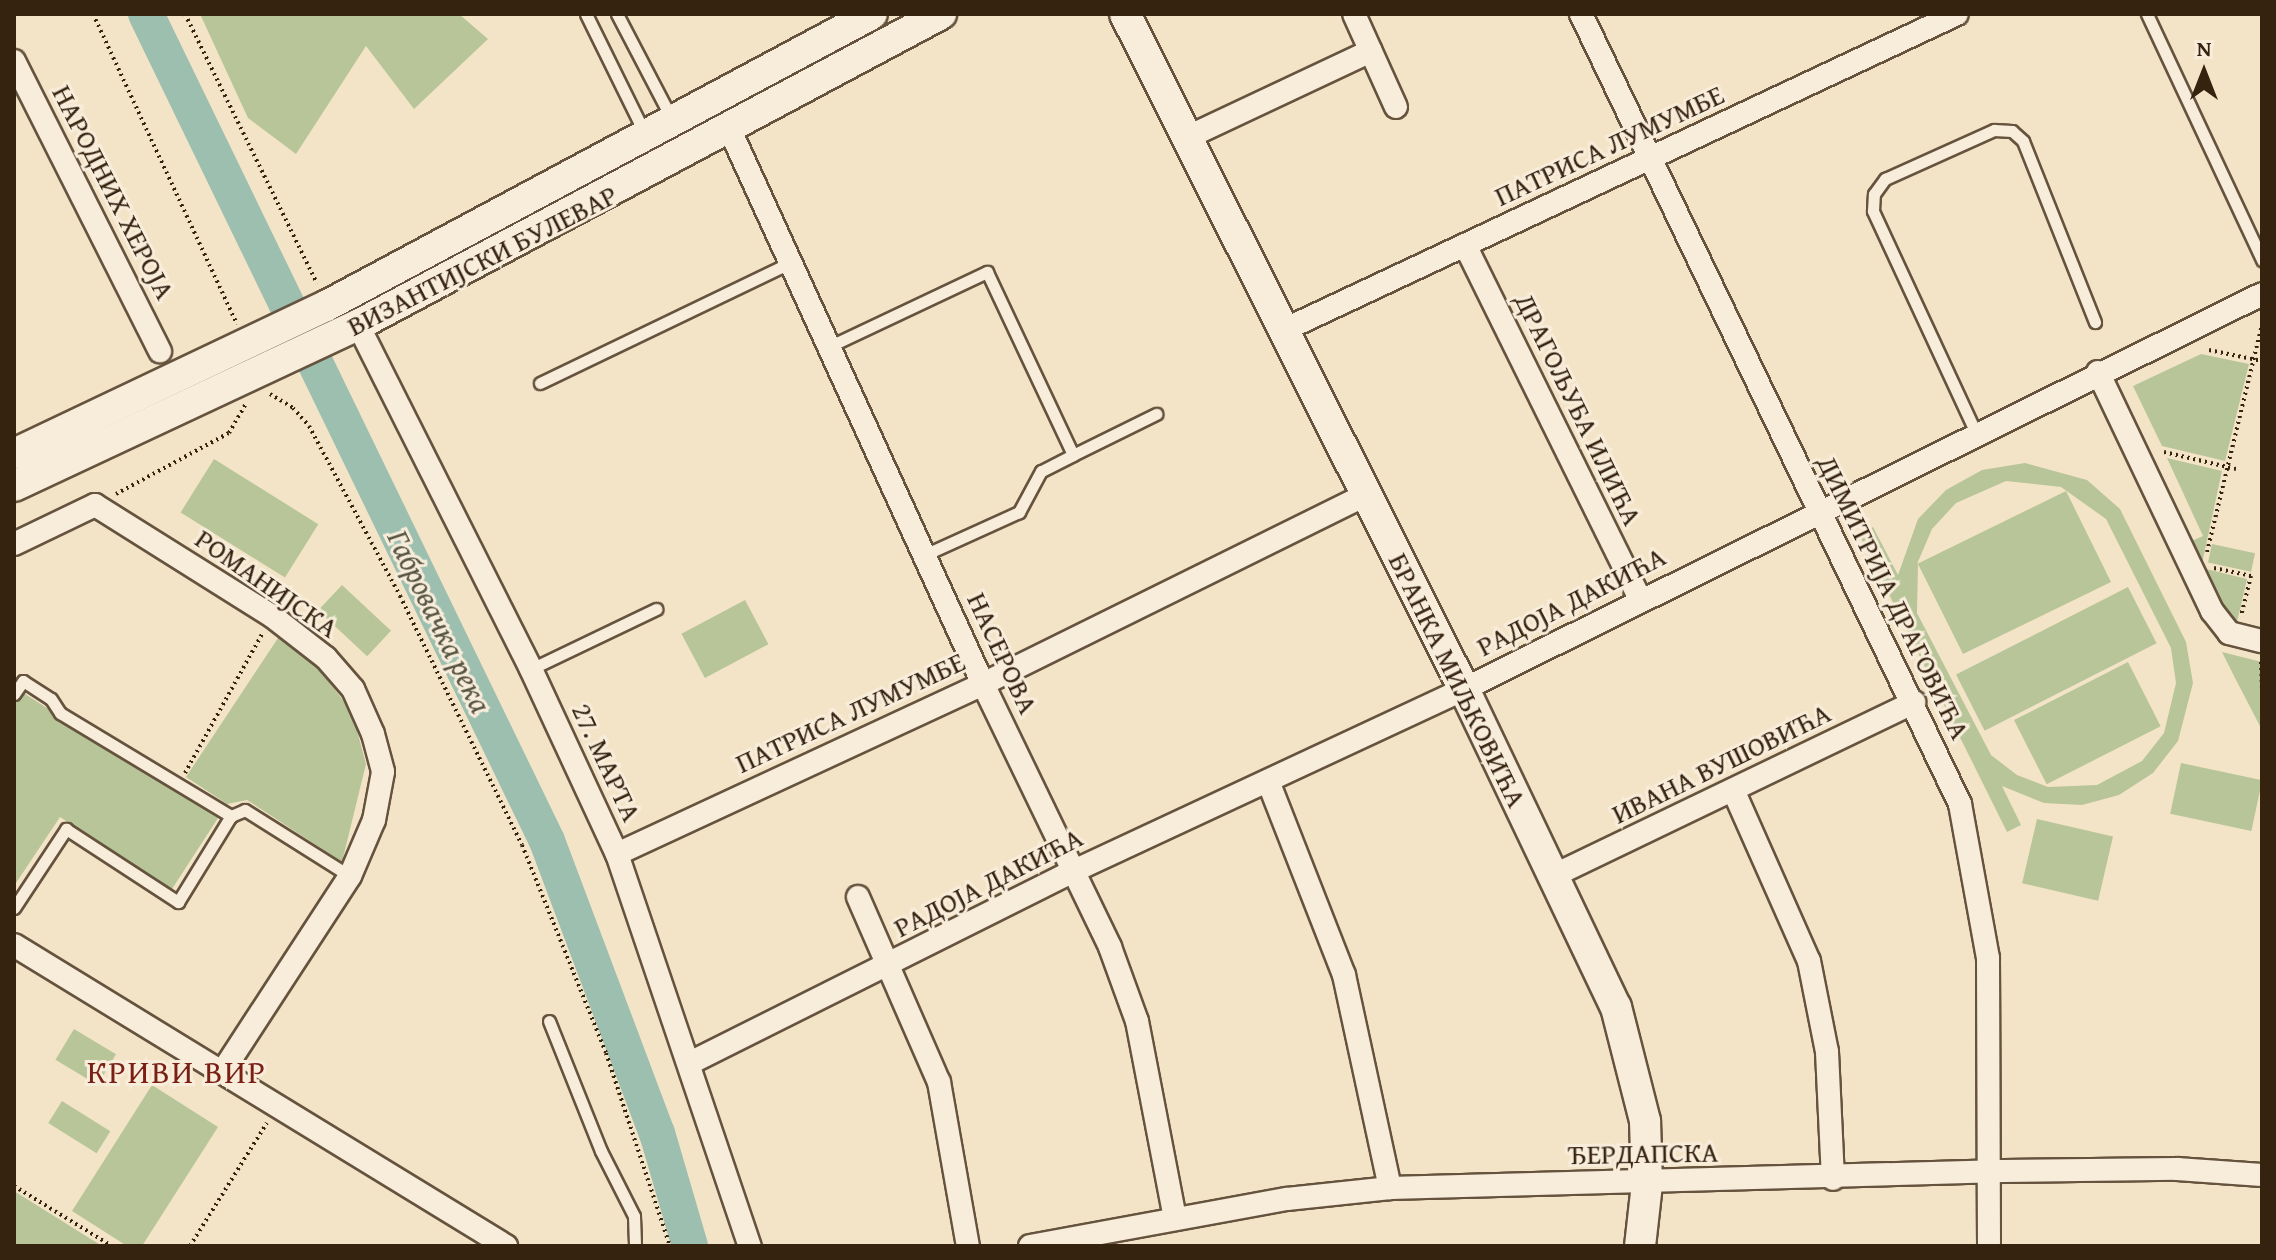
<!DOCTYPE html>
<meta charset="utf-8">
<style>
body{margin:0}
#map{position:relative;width:2276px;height:1260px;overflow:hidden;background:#f4e4c7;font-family:"Gentium Book Plus",serif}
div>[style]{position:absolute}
.green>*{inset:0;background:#b7c599;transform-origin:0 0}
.river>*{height:36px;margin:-18px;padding:0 18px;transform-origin:18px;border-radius:18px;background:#9dbfaf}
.path>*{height:4px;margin-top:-2px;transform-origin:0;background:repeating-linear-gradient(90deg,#352310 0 2px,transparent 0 6px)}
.roads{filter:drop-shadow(2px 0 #65533e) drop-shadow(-2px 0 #65533e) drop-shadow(0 2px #65533e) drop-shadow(0 -2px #65533e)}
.lane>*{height:11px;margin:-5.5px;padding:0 5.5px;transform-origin:5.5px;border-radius:5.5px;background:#f8eddb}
.street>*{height:22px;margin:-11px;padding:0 11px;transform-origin:11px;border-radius:11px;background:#f8eddb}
.secondary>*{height:30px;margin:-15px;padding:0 15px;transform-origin:15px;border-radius:15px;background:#f8eddb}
span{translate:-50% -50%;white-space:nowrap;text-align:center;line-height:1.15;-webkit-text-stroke:6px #f8eddb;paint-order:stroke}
.street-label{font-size:28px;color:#352310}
.water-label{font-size:30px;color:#545240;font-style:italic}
.quarter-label{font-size:32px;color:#7a1f14;letter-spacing:2px}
.frame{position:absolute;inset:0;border:16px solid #352310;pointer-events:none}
.north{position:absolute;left:2164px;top:32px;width:80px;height:80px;-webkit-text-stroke:6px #f8eddb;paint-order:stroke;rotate:0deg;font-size:22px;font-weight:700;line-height:32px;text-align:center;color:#352310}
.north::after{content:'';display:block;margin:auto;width:28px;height:36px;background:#352310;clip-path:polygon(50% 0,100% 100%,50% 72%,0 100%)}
</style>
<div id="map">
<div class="green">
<div style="clip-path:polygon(200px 14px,459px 14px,488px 39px,414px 109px,366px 46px,296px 154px,248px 118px)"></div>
<div style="clip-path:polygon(2201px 354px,2249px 364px,2225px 461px,2162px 446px,2133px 386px)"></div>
<div style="clip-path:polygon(2167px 458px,2222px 471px,2198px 582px,2180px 546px,2203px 536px)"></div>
<div style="left:214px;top:459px;width:123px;height:63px;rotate:32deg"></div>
<div style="clip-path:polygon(evenodd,2025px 463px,2087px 480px,2120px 509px,2186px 642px,2193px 683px,2178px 741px,2153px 773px,2119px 795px,2082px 805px,2044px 803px,2002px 786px,2021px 825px,2007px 832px,1859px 534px,1873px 527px,1898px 575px,1918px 519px,1946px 490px,1982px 470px,2025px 463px,2006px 481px,2061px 487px,2106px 519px,2171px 648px,2176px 683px,2164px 733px,2142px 761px,2097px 785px,2048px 787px,2017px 775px,1991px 755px,1917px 613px,1918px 564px,1963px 654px,2111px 582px,2066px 491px,1917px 564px,1932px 529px,1956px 503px,2006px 481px)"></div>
<div style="left:2212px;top:544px;width:44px;height:19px;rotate:12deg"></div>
<div style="clip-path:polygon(2206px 569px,2247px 579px,2234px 635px,2201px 589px)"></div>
<div style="left:342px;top:585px;width:67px;height:35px;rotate:43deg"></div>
<div style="left:2128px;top:587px;width:63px;height:193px;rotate:63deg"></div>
<div style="left:745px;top:600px;width:50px;height:72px;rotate:62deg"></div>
<div style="clip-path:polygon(280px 635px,307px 653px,352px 712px,366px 764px,342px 862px,247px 800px,227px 804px,186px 777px)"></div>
<div style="clip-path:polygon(2222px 652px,2262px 662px,2262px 730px,2235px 678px)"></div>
<div style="left:2128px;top:662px;width:72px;height:128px;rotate:63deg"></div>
<div style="clip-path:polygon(22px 692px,218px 818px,172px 889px,60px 817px,14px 886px,14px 703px)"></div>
<div style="left:2181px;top:763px;width:83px;height:52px;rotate:12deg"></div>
<div style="left:2037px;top:819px;width:78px;height:66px;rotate:13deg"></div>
<div style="left:74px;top:1029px;width:49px;height:36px;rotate:31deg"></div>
<div style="clip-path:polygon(152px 1085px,218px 1127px,142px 1246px,127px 1246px,72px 1211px)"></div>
<div style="left:62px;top:1101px;width:57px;height:26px;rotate:32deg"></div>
<div style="clip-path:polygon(14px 1191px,102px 1246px,14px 1246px)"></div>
</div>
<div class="river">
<div style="left:146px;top:14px;width:919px;rotate:64.13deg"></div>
<div style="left:547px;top:841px;width:312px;rotate:69.4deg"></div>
<div style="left:657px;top:1133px;width:118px;rotate:73.7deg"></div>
</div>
<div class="path">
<div style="left:93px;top:14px;width:342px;rotate:65.1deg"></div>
<div style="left:185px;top:14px;width:300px;rotate:63.9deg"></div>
<div style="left:2209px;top:350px;width:54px;rotate:11.7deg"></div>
<div style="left:270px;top:394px;width:27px;rotate:31deg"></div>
<div style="left:293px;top:408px;width:24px;rotate:48deg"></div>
<div style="left:309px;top:426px;width:193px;rotate:61.8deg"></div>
<div style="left:400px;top:596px;width:277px;rotate:63.9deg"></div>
<div style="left:522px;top:845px;width:224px;rotate:68deg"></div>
<div style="left:606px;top:1053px;width:203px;rotate:71.7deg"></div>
<div style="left:2164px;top:452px;width:74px;rotate:13.3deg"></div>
<div style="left:116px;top:494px;width:128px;rotate:-28.4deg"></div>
<div style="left:229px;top:433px;width:34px;rotate:-60deg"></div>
<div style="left:2207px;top:552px;width:234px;rotate:-76.4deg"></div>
<div style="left:2214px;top:568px;width:38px;rotate:12deg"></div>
<div style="left:2251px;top:576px;width:41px;rotate:104deg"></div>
<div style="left:2261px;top:662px;width:30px;rotate:88deg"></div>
<div style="left:185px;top:773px;width:159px;rotate:-61deg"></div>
<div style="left:14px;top:1186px;width:115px;rotate:31.5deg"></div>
<div style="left:190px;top:1246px;width:145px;rotate:-58deg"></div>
</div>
<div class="roads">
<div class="lane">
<div style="left:586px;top:14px;width:131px;rotate:63.8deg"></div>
<div style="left:617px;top:14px;width:119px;rotate:62.4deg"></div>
<div style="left:2147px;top:14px;width:272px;rotate:64.9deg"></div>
<div style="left:828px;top:347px;width:176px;rotate:-25.3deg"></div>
<div style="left:987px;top:272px;width:202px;rotate:64.8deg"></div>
<div style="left:1073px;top:455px;width:36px;rotate:153deg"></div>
<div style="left:1041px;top:471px;width:47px;rotate:118.2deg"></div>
<div style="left:1019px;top:512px;width:104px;rotate:155.6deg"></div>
<div style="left:540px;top:383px;width:276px;rotate:-25.7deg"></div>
<div style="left:1976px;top:433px;width:245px;rotate:-114.9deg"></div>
<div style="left:1873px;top:211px;width:17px;rotate:-87deg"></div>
<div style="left:1874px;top:194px;width:19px;rotate:-54deg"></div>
<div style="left:1885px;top:179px;width:120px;rotate:-24.2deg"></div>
<div style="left:1994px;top:130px;width:18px;rotate:3deg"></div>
<div style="left:2012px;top:131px;width:15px;rotate:42deg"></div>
<div style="left:2023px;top:141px;width:195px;rotate:68.3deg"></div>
<div style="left:1073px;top:455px;width:93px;rotate:-26.3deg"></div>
<div style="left:531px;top:669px;width:139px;rotate:-25.6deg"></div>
<div style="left:14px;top:694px;width:16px;rotate:-55deg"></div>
<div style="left:23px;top:681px;width:33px;rotate:33deg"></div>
<div style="left:51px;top:699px;width:17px;rotate:57deg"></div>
<div style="left:60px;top:713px;width:200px;rotate:31.1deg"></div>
<div style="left:231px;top:816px;width:15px;rotate:-23deg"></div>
<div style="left:245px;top:810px;width:124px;rotate:32.2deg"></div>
<div style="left:14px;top:908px;width:95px;rotate:-56.6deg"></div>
<div style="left:66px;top:829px;width:134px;rotate:33.1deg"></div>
<div style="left:178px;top:902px;width:101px;rotate:-58.4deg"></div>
<div style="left:549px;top:1021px;width:140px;rotate:68.2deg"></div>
<div style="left:601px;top:1151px;width:73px;rotate:63.1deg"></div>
<div style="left:634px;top:1216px;width:30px;rotate:88deg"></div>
</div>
<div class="street">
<div style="left:1354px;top:14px;width:102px;rotate:65.7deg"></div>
<div style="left:1581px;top:14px;width:876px;rotate:64.37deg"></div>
<div style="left:1960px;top:804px;width:157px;rotate:79.7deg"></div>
<div style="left:1988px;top:958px;width:288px;rotate:89.8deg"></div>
<div style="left:14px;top:61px;width:325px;rotate:63.3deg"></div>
<div style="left:729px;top:128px;width:611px;rotate:65.45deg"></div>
<div style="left:983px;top:684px;width:292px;rotate:64.2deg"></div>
<div style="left:1110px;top:947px;width:79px;rotate:70deg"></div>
<div style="left:1137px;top:1021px;width:201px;rotate:79.1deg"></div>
<div style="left:1188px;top:137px;width:202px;rotate:-25.2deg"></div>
<div style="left:1465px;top:245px;width:395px;rotate:63.7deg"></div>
<div style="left:358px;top:325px;width:385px;rotate:63.3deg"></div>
<div style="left:531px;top:669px;width:204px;rotate:65.1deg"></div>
<div style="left:617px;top:854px;width:414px;rotate:71.3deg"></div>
<div style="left:1286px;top:329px;width:741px;rotate:-25.15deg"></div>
<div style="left:2098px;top:372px;width:265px;rotate:64.5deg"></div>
<div style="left:2212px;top:611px;width:28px;rotate:52deg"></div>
<div style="left:2229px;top:633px;width:34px;rotate:14deg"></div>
<div style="left:14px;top:544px;width:90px;rotate:-25.7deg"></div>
<div style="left:95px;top:505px;width:209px;rotate:32.1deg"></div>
<div style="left:272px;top:616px;width:68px;rotate:37.9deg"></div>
<div style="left:326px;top:658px;width:41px;rotate:48.9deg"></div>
<div style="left:353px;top:689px;width:49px;rotate:66deg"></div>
<div style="left:373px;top:734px;width:39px;rotate:75deg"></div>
<div style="left:383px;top:772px;width:49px;rotate:100.6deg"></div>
<div style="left:374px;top:820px;width:61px;rotate:113.2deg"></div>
<div style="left:350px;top:876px;width:234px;rotate:123.1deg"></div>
<div style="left:1268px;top:781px;width:208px;rotate:68.6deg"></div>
<div style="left:1344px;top:975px;width:218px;rotate:77.8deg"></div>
<div style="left:1734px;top:792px;width:185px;rotate:66.1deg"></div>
<div style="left:1809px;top:961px;width:93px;rotate:78.8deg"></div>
<div style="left:1827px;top:1052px;width:127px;rotate:87.3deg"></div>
<div style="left:617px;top:854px;width:404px;rotate:-24.9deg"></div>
<div style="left:983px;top:684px;width:427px;rotate:-26.3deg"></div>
<div style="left:1553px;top:876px;width:401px;rotate:-25.7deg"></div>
<div style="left:858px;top:897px;width:202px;rotate:66.4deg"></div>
<div style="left:939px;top:1082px;width:167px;rotate:80deg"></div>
<div style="left:14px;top:945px;width:577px;rotate:31.46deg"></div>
<div style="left:690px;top:1063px;width:432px;rotate:-26.6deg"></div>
<div style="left:1076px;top:870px;width:428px;rotate:-25deg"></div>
<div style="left:1464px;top:689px;width:890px;rotate:-26.33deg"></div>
<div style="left:1030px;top:1246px;width:261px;rotate:-10.4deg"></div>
<div style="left:1287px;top:1199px;width:104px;rotate:-6.1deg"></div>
<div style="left:1390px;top:1188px;width:613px;rotate:-1.59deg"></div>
<div style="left:2003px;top:1171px;width:174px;rotate:-0.7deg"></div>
<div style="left:2177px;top:1169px;width:85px;rotate:4deg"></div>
</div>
<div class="secondary">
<div style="left:1125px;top:14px;width:755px;rotate:63.33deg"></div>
<div style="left:1464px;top:689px;width:352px;rotate:64.5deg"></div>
<div style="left:1616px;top:1007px;width:118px;rotate:75.7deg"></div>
<div style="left:1645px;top:1121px;width:63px;rotate:88.2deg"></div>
<div style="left:1647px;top:1184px;width:62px;rotate:96.4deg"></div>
<div style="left:14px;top:454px;width:345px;rotate:-25.4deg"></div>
<div style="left:326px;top:306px;width:619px;rotate:-28.14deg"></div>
<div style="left:14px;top:486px;width:380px;rotate:-25.1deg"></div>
<div style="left:358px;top:325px;width:661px;rotate:-28.08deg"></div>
</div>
</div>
<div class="street-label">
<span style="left:1609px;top:145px;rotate:-25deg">ПАТРИСА ЛУМУМБЕ</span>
<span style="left:114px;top:192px;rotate:63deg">НАРОДНИХ ХЕРОЈА</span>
<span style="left:482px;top:260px;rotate:-27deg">ВИЗАНТИЈСКИ БУЛЕВАР</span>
<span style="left:1579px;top:409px;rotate:64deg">ДРАГОЉУБА ИЛИЋА</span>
<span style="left:267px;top:583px;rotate:35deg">РОМАНИЈСКА</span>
<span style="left:1894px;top:597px;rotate:64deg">ДИМИТРИЈА ДРАГОВИЋА</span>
<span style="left:1571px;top:601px;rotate:-27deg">РАДОЈА ДАКИЋА</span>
<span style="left:1003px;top:653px;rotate:65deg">НАСЕРОВА</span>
<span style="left:1458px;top:680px;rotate:64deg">БРАНКА МИЉКОВИЋА</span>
<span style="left:850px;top:712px;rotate:-25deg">ПАТРИСА ЛУМУМБЕ</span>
<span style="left:607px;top:762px;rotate:65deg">27. МАРТА</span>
<span style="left:1721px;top:763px;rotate:-26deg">ИВАНА ВУШОВИЋА</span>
<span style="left:988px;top:882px;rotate:-27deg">РАДОЈА ДАКИЋА</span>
<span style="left:1643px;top:1153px;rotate:-1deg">ЂЕРДАПСКА</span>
</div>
<div class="water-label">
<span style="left:440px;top:621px;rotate:64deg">Габровачка река</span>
</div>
<div class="quarter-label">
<span style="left:177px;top:1072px">КРИВИ ВИР</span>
</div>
<div class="frame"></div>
<div class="north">N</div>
</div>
